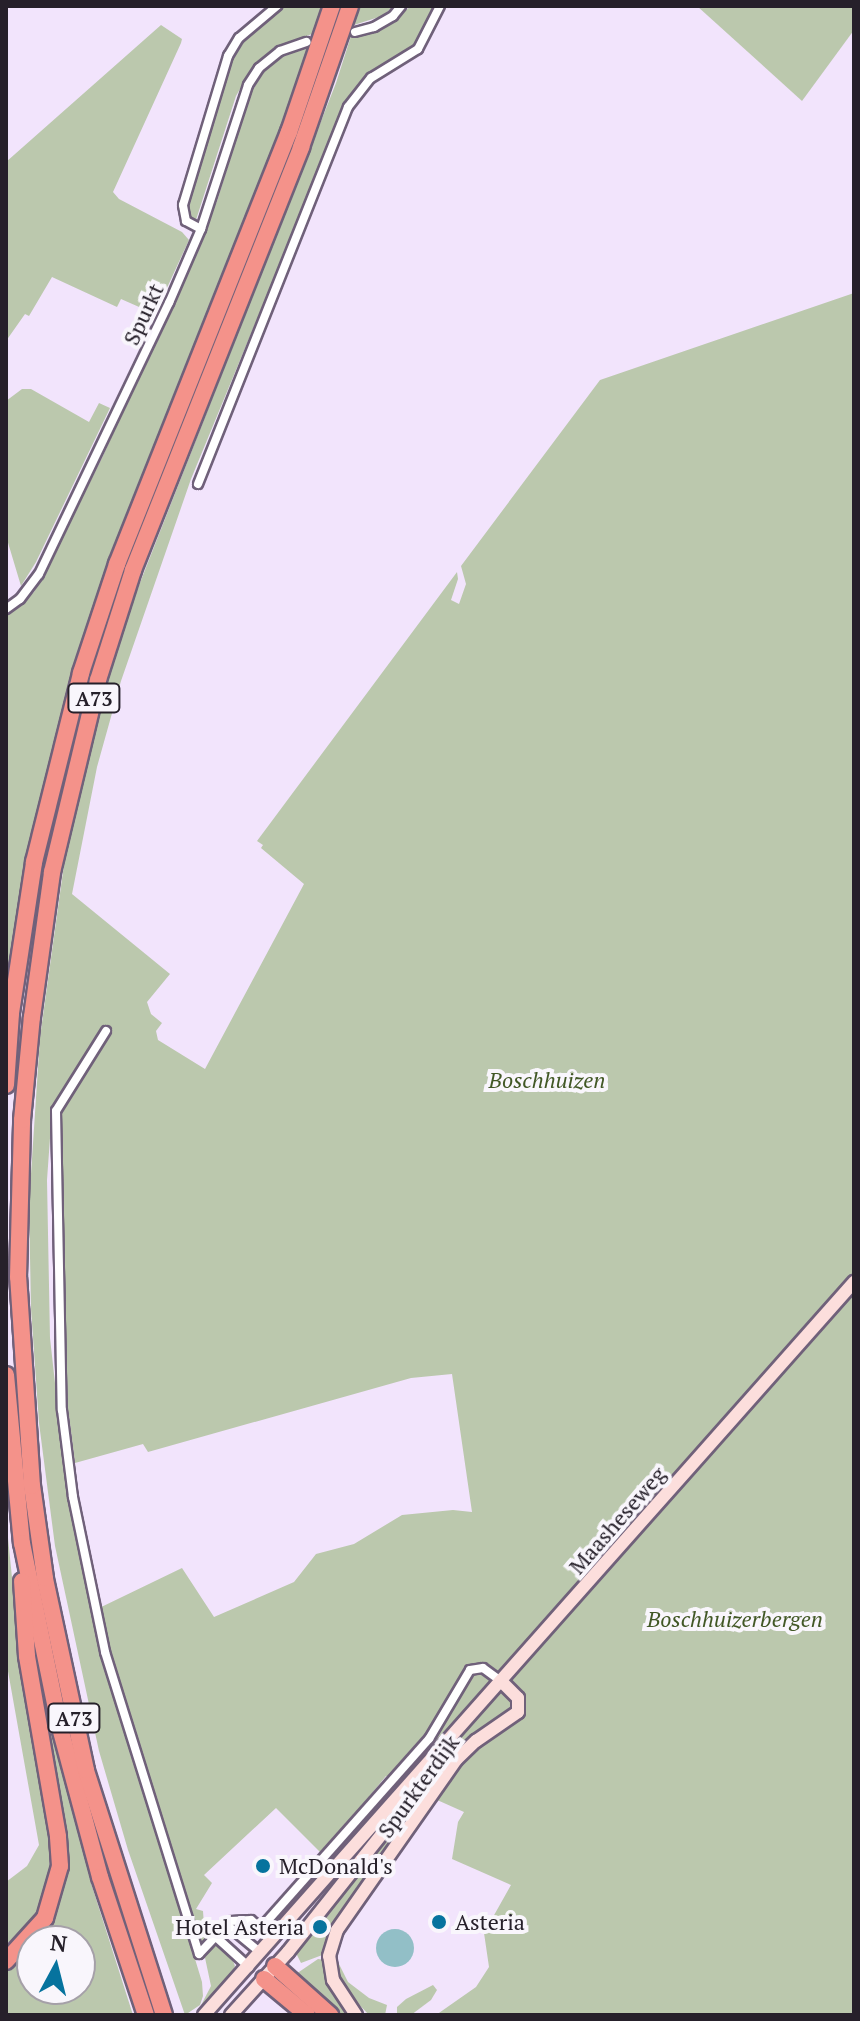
<!DOCTYPE html>
<style>
body{margin:0}
#map{position:relative;width:860px;height:2021px;overflow:hidden;background:#f2e4fc;font-family:"PT Serif",serif}
div>[style]{position:absolute}
.green>*{inset:0;background:#bbc8ad}
.water>*{inset:0;background:#92bfc7}
.round{border-radius:50%}
.roads{filter:drop-shadow(2px 0 #70617a) drop-shadow(-2px 0 #70617a) drop-shadow(0 2px #70617a) drop-shadow(0 -2px #70617a)}
.street>*{height:8px;margin:-4px;padding:0 4px;transform-origin:4px;border-radius:4px;background:#fff}
.secondary>*{height:12px;margin:-6px;padding:0 6px;transform-origin:6px;border-radius:6px;background:#fcdedc}
.highway>*{height:16px;margin:-8px;padding:0 8px;transform-origin:8px;border-radius:8px;background:#f4928a}
.dots>*{width:22px;height:22px;translate:-50% -50%;box-sizing:border-box;border:4px solid #f9f6fc;border-radius:50%}
span{translate:-50% -50%;white-space:nowrap;text-align:center;line-height:1.15;-webkit-text-stroke:8px #f9f6fc;paint-order:stroke}
.shield-label span{padding:2px 6px;background:#f9f6fc;border:2px solid;border-radius:6px;-webkit-text-stroke-width:0}
.shield-label{font-size:20px;color:#26202a;font-weight:700}
.street-label{font-size:22px;color:#26202a}
.park-label{font-size:22px;color:#425826;font-style:italic}
.poi-label{font-size:22px;color:#26202a}
.left{translate:0 -50%;text-align:left}
.right{translate:-100% -50%;text-align:right}
.frame{position:absolute;inset:0;border:8px solid #26202a;pointer-events:none}
.north{position:absolute;left:16px;top:1925px;width:80px;height:80px;box-sizing:border-box;background:#f9f6fc;border:2px solid #a5a0a8;border-radius:50%;rotate:7deg;font-size:22px;font-weight:700;line-height:32px;text-align:center;color:#26202a}
.north::after{content:'';display:block;margin:auto;width:28px;height:36px;background:#06739e;clip-path:polygon(50% 0,100% 100%,50% 72%,0 100%)}
</style>
<div id="map">
<div class="green">
<div style="clip-path:polygon(282px 6px,322px 6px,312px 34px,277px 47px,248px 75px,236px 96px,195px 223px,189px 220px,186px 207px,234px 55px,243px 41px)"></div>
<div style="clip-path:polygon(360px 6px,394px 6px,382px 16px,354px 25px)"></div>
<div style="clip-path:polygon(evenodd,411px 6px,435px 6px,425px 31px,407px 55px,370px 76px,350px 94px,191px 479px,121px 681px,97px 767px,72px 894px,170px 974px,147px 1002px,151px 1014px,162px 1023px,156px 1031px,158px 1040px,205px 1069px,304px 884px,261px 848px,263px 845px,257px 841px,457px 572px,458px 579px,451px 600px,459px 604px,466px 584px,461px 566px,600px 380px,854px 293px,854px 2015px,436px 2015px,476px 1987px,489px 1967px,484px 1933px,511px 1885px,452px 1859px,458px 1822px,464px 1812px,426px 1795px,325px 1954px,301px 1963px,295px 1951px,319px 1928px,417px 1791px,386px 1776px,322px 1854px,276px 1808px,204px 1875px,212px 1883px,196px 1909px,203px 1911px,204px 1925px,213px 1937px,199px 1944px,185px 1905px,182px 1916px,202px 1982px,203px 1996px,200px 2005px,185px 2015px,128px 1850px,99px 1751px,55px 1546px,39px 1423px,31px 1309px,29px 1204px,40px 1037px,67px 843px,96px 723px,125px 621px,336px 83px,351px 36px,373px 32px,393px 21px,411px 6px,51px 1124px,54px 1142px,58px 1410px,50px 1338px,47px 1180px,51px 1124px,411px 6px,452px 1374px,472px 1512px,453px 1510px,402px 1515px,354px 1544px,316px 1554px,294px 1582px,214px 1617px,182px 1568px,93px 1611px,74px 1532px,58px 1416px,69px 1416px,75px 1463px,143px 1444px,148px 1452px,411px 1378px,452px 1374px)"></div>
<div style="clip-path:polygon(697px 6px,854px 6px,854px 30px,802px 101px)"></div>
<div style="clip-path:polygon(161px 25px,182px 39px,181px 43px,113px 192px,119px 199px,182px 232px,189px 240px,155px 314px,121px 299px,117px 307px,52px 277px,29px 316px,25px 314px,6px 341px,6px 162px)"></div>
<div style="clip-path:polygon(308px 46px,277px 137px,117px 543px,75px 667px,38px 815px,6px 1016px,6px 614px,34px 592px,102px 458px,217px 201px,251px 93px,263px 73px,280px 58px)"></div>
<div style="clip-path:polygon(22px 389px,31px 389px,89px 422px,99px 403px,110px 408px,36px 562px,21px 586px,6px 536px,6px 401px)"></div>
<div style="clip-path:polygon(6px 1518px,20px 1657px,49px 1837px,50px 1876px,37px 1913px,22px 1933px,6px 1944px,6px 1882px,27px 1866px,39px 1845px,6px 1660px)"></div>
<div style="clip-path:polygon(24px 1593px,55px 1739px,91px 1883px,133px 2015px,6px 2015px,6px 1964px,32px 1941px,32px 1989px,80px 1989px,80px 1941px,32px 1941px,59px 1894px)"></div>
<div style="clip-path:polygon(217px 1941px,229px 1951px,235px 1966px,229px 1979px,196px 2015px,211px 1986px,204px 1953px)"></div>
<div style="clip-path:polygon(336px 1958px,348px 1982px,369px 1998px,387px 2005px,385px 2015px,369px 2015px,349px 1994px,341px 1979px)"></div>
<div style="clip-path:polygon(318px 1959px,325px 1960px,353px 2015px,340px 2015px,296px 1974px)"></div>
<div style="clip-path:polygon(433px 1985px,437px 1990px,431px 2000px,411px 2015px,397px 2015px,397px 2007px,406px 1999px)"></div>
</div>
<div class="water">
<div class="round" style="left:376px;top:1929px;width:38px;height:38px"></div>
</div>
<div class="roads">
<div class="street">
<div style="left:355px;top:32px;width:20px;rotate:-15deg"></div>
<div style="left:374px;top:27px;width:22px;rotate:-30deg"></div>
<div style="left:393px;top:16px;width:13px;rotate:-51deg"></div>
<div style="left:201px;top:229px;width:17px;rotate:-152deg"></div>
<div style="left:186px;top:221px;width:16px;rotate:-101deg"></div>
<div style="left:183px;top:205px;width:156px;rotate:-73.2deg"></div>
<div style="left:228px;top:56px;width:21px;rotate:-59deg"></div>
<div style="left:239px;top:38px;width:50px;rotate:-40.1deg"></div>
<div style="left:198px;top:484px;width:406px;rotate:-68.3deg"></div>
<div style="left:348px;top:107px;width:37px;rotate:-52deg"></div>
<div style="left:371px;top:78px;width:55px;rotate:-31.7deg"></div>
<div style="left:418px;top:49px;width:48px;rotate:-62.9deg"></div>
<div style="left:6px;top:609px;width:17px;rotate:-36deg"></div>
<div style="left:20px;top:599px;width:31px;rotate:-53deg"></div>
<div style="left:39px;top:574px;width:301px;rotate:-64.4deg"></div>
<div style="left:169px;top:303px;width:81px;rotate:-66.6deg"></div>
<div style="left:201px;top:229px;width:151px;rotate:-71.9deg"></div>
<div style="left:248px;top:85px;width:20px;rotate:-57deg"></div>
<div style="left:259px;top:68px;width:27px;rotate:-39deg"></div>
<div style="left:280px;top:51px;width:28px;rotate:-19deg"></div>
<div style="left:106px;top:1031px;width:94px;rotate:122deg"></div>
<div style="left:56px;top:1111px;width:299px;rotate:88.9deg"></div>
<div style="left:62px;top:1410px;width:88px;rotate:82.8deg"></div>
<div style="left:73px;top:1497px;width:158px;rotate:78.3deg"></div>
<div style="left:105px;top:1652px;width:316px;rotate:72.7deg"></div>
<div style="left:199px;top:1954px;width:45px;rotate:-46.8deg"></div>
<div style="left:230px;top:1921px;width:21px;rotate:-3deg"></div>
<div style="left:251px;top:1920px;width:13px;rotate:39deg"></div>
<div style="left:261px;top:1928px;width:253px;rotate:-48.4deg"></div>
<div style="left:429px;top:1739px;width:80px;rotate:-59.3deg"></div>
<div style="left:470px;top:1670px;width:13px;rotate:-9deg"></div>
<div style="left:483px;top:1668px;width:22px;rotate:36deg"></div>
<div style="left:227px;top:1925px;width:44px;rotate:39.5deg"></div>
<div style="left:216px;top:1937px;width:45px;rotate:42.3deg"></div>
</div>
<div class="secondary">
<div style="left:204px;top:2015px;width:980px;rotate:-48.43deg"></div>
<div style="left:231px;top:2015px;width:85px;rotate:-47.9deg"></div>
<div style="left:288px;top:1952px;width:175px;rotate:-51.5deg"></div>
<div style="left:397px;top:1815px;width:22px;rotate:-63deg"></div>
<div style="left:356px;top:2015px;width:42px;rotate:-123.3deg"></div>
<div style="left:333px;top:1980px;width:24px;rotate:-99deg"></div>
<div style="left:329px;top:1956px;width:27px;rotate:-73deg"></div>
<div style="left:337px;top:1930px;width:208px;rotate:-55deg"></div>
<div style="left:456px;top:1760px;width:28px;rotate:-44deg"></div>
<div style="left:476px;top:1741px;width:51px;rotate:-34.6deg"></div>
<div style="left:518px;top:1712px;width:14px;rotate:-90deg"></div>
<div style="left:518px;top:1698px;width:24px;rotate:-135deg"></div>
</div>
<div class="highway">
<div style="left:6px;top:1085px;width:72px;rotate:-86deg"></div>
<div style="left:11px;top:1013px;width:153px;rotate:-81.3deg"></div>
<div style="left:34px;top:862px;width:195px;rotate:-76deg"></div>
<div style="left:81px;top:673px;width:115px;rotate:-71.7deg"></div>
<div style="left:117px;top:564px;width:465px;rotate:-68.3deg"></div>
<div style="left:289px;top:132px;width:133px;rotate:-71.2deg"></div>
<div style="left:6px;top:1375px;width:169px;rotate:84.6deg"></div>
<div style="left:22px;top:1543px;width:185px;rotate:78.4deg"></div>
<div style="left:59px;top:1724px;width:158px;rotate:75deg"></div>
<div style="left:100px;top:1877px;width:145px;rotate:71.6deg"></div>
<div style="left:6px;top:1961px;width:58px;rotate:-47.8deg"></div>
<div style="left:45px;top:1918px;width:54px;rotate:-73.9deg"></div>
<div style="left:60px;top:1866px;width:30px;rotate:-94deg"></div>
<div style="left:58px;top:1836px;width:183px;rotate:-99.8deg"></div>
<div style="left:27px;top:1656px;width:75px;rotate:-93.8deg"></div>
<div style="left:275px;top:1966px;width:74px;rotate:41.7deg"></div>
<div style="left:264px;top:1979px;width:56px;rotate:39.9deg"></div>
<div style="left:164px;top:2015px;width:257px;rotate:-107.7deg"></div>
<div style="left:86px;top:1770px;width:196px;rotate:-102.1deg"></div>
<div style="left:45px;top:1578px;width:93px;rotate:-98deg"></div>
<div style="left:32px;top:1486px;width:209px;rotate:-93.8deg"></div>
<div style="left:18px;top:1277px;width:157px;rotate:-88.5deg"></div>
<div style="left:22px;top:1120px;width:103px;rotate:-84.5deg"></div>
<div style="left:32px;top:1017px;width:146px;rotate:-82.1deg"></div>
<div style="left:52px;top:872px;width:197px;rotate:-76.5deg"></div>
<div style="left:98px;top:680px;width:115px;rotate:-72.3deg"></div>
<div style="left:133px;top:570px;width:455px;rotate:-68.3deg"></div>
<div style="left:301px;top:147px;width:149px;rotate:-70.8deg"></div>
</div>
</div>
<div class="dots">
<div style="left:263px;top:1866px;background:#06739e"></div>
<div style="left:439px;top:1922px;background:#06739e"></div>
<div style="left:320px;top:1927px;background:#06739e"></div>
</div>
<div class="shield-label">
<span style="left:94px;top:698px">A73</span>
<span style="left:74px;top:1718px">A73</span>
</div>
<div class="street-label">
<span style="left:143px;top:314px;rotate:-65deg">Spurkt</span>
<span style="left:617px;top:1520px;rotate:-49deg">Maasheseweg</span>
<span style="left:418px;top:1786px;rotate:-54deg">Spurkterdijk</span>
</div>
<div class="park-label">
<span style="left:547px;top:1080px">Boschhuizen</span>
<span style="left:735px;top:1619px">Boschhuizerbergen</span>
</div>
<div class="poi-label">
<span class="left" style="left:279px;top:1866px">McDonald's</span>
<span class="left" style="left:455px;top:1922px">Asteria</span>
<span class="right" style="left:304px;top:1927px">Hotel Asteria</span>
</div>
<div class="frame"></div>
<div class="north">N</div>
</div>
